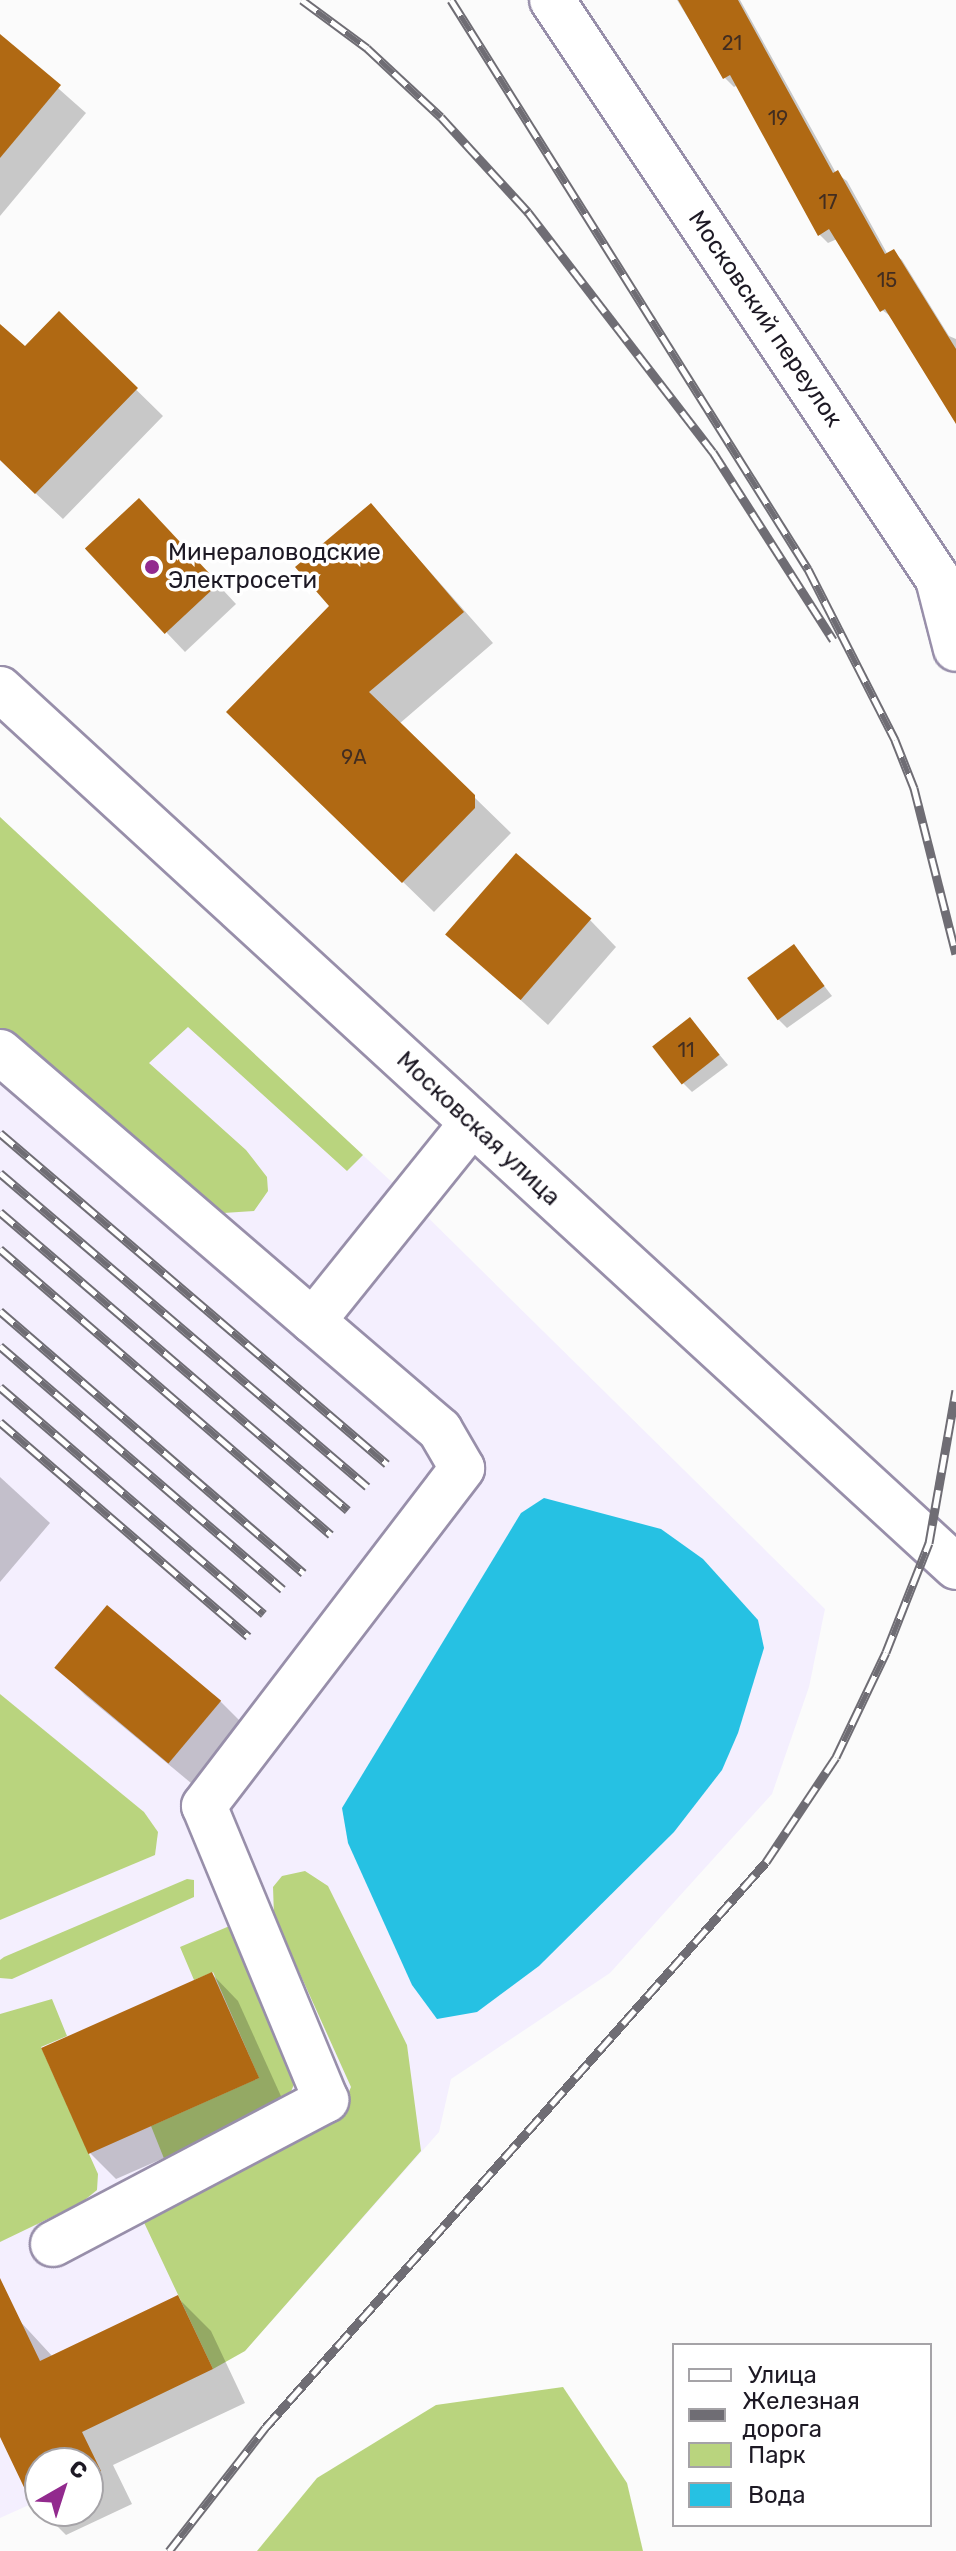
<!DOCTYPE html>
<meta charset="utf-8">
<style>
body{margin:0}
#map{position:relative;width:956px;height:2551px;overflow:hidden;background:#fbfbfb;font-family:Rubik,sans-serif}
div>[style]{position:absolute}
.built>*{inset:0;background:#f4effe}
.green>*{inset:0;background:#b9d47e}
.water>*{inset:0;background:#26c1e3}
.shadow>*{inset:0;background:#0003}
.building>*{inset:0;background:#b06913;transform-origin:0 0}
.roads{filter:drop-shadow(2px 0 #988faa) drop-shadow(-2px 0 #988faa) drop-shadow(0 2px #988faa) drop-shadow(0 -2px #988faa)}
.minor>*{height:44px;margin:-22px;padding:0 22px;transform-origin:22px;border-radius:22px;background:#fff}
.rail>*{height:9px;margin-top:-4.5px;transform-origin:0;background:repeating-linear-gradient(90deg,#fff 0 18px,#6f6d74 0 36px);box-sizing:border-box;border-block:2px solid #6f6d74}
.dots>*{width:22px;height:22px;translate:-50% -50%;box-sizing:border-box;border:4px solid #fff;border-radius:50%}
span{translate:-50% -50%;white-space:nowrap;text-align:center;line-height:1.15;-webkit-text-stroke:7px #fff;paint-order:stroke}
.number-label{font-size:20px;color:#422d20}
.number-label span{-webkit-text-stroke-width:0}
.street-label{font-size:24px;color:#1d1924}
.poi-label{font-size:24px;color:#1d1924}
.left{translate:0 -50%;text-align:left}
.legend{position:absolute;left:672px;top:2343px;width:260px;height:184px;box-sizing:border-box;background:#fff;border:2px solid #a5a3a7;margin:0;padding:10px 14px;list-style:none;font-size:24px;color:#1d1924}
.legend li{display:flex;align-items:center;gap:16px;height:40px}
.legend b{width:40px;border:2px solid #a5a3a7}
.north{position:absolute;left:24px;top:2447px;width:80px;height:80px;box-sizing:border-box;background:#fff;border:2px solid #a5a3a7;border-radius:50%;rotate:39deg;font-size:22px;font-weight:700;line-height:32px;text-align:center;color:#1d1924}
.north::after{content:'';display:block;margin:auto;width:28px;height:36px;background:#922a8e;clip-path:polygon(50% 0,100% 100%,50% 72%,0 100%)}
</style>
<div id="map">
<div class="built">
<div style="clip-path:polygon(0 817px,395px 1185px,825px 1609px,809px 1687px,772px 1794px,610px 1973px,451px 2079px,439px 2132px,245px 2351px,82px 2432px,101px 2471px,88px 2477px,88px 2463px,40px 2463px,40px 2500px,0 2518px)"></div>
</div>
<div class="green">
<div style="clip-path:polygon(0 817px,363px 1155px,347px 1171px,188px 1027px,149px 1063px,246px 1150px,267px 1177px,268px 1191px,254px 1211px,208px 1214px,0 1035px)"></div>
<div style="clip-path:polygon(0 1694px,144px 1812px,158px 1832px,155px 1855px,0 1920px)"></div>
<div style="clip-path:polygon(305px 1871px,328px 1886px,407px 2045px,421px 2151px,245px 2351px,213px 2369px,140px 2214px,342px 2108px,351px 2087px,274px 1916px,273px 1887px,282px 1876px)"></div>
<div style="clip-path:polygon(187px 1879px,194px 1880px,194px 1897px,12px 1979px,0 1978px,0 1960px,4px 1957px)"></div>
<div style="clip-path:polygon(239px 1922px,297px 2077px,288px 2099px,165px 2161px,151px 2126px,259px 2078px,213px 1972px,194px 1980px,180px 1947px)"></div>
<div style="clip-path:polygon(52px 1999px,67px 2036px,41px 2047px,98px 2174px,97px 2190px,81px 2203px,0 2242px,0 2014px)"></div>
<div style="clip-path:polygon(563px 2387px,627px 2483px,643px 2551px,257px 2551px,317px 2478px,436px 2405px)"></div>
</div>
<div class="water">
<div style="clip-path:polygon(544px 1498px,661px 1529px,703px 1559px,758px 1620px,764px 1648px,738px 1733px,722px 1770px,674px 1832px,539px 1966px,477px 2012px,437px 2019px,412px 1985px,348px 1843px,342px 1808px,521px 1513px)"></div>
</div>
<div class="shadow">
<div style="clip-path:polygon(677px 0,740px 0,836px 173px,847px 181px,888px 255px,893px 252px,902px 260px,949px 336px,956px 339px,956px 402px,893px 318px,882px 310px,837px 239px,828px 243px,819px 234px,738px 85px,734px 87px,725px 78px)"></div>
<div style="clip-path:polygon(7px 43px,86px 113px,0 216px,0 51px)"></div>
<div style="clip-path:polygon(59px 314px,163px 416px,63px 519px,0 460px,0 326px,25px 349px)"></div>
<div style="clip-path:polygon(371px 505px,493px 643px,399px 724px,511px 833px,434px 912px,260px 743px,332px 606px)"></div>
<div style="clip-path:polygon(157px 519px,236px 604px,185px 652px,167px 633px)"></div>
<div style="clip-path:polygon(590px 920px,616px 947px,548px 1025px,448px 934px)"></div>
<div style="clip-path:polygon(794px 947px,832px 996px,787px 1028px,778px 1019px)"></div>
<div style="clip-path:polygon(690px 1019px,728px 1065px,692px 1092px,683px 1083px)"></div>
<div style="clip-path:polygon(0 1477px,50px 1523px,0 1582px)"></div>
<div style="clip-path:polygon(58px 1668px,220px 1701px,247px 1728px,197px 1788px,85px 1695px)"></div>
<div style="clip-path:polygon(212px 1974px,238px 2001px,285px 2105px,116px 2179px,90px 2153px)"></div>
<div style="clip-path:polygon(178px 2298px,211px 2331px,245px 2403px,113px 2465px,132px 2504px,66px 2535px,42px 2511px,88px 2511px,88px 2463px,40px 2463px,40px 2509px,33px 2502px,0 2432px,0 2326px,17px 2318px,53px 2357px)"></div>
</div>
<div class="building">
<div style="clip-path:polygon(678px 0,738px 0,833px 173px,838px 170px,885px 254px,894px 249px,956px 349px,956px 424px,885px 309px,880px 312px,829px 229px,818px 236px,730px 75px,723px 79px)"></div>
<div style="clip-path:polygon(0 34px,61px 85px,0 158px)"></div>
<div style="clip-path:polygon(59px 311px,138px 388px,35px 494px,0 460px,0 324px,25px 346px)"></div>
<div style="left:139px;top:498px;width:117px;height:74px;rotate:47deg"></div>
<div style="clip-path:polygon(371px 503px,464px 612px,369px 692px,475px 795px,475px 808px,402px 883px,226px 712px,329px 606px,295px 567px)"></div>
<div style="left:516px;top:853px;width:100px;height:108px;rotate:41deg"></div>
<div style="left:794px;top:944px;width:52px;height:58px;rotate:54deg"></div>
<div style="left:690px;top:1017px;width:48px;height:48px;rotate:52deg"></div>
<div style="left:107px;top:1605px;width:149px;height:82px;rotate:40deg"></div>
<div style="left:212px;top:1972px;width:116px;height:187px;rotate:66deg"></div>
<div style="clip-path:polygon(0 2278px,40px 2361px,178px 2295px,213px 2369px,82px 2432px,101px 2471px,88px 2477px,88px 2463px,40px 2463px,40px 2500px,32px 2504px,0 2437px)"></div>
</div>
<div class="roads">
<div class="minor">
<div style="left:552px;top:0;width:696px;rotate:56.31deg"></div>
<div style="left:938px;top:579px;width:72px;rotate:75.6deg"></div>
<div style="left:0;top:689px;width:1298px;rotate:42.56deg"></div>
<div style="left:0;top:1052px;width:413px;rotate:40.7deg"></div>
<div style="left:53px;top:2244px;width:309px;rotate:-27.8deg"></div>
<div style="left:326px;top:2100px;width:318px;rotate:-112.5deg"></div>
<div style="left:204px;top:1806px;width:425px;rotate:-52.6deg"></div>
<div style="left:462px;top:1468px;width:44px;rotate:-120.1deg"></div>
<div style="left:440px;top:1430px;width:167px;rotate:-139.4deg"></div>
<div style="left:313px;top:1321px;width:254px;rotate:-51.2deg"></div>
</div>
</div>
<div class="rail">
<div style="left:302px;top:0;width:81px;rotate:36.4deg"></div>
<div style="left:367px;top:48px;width:101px;rotate:43deg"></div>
<div style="left:441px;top:117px;width:129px;rotate:47.5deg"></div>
<div style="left:528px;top:212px;width:303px;rotate:52.4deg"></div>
<div style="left:713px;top:452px;width:223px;rotate:57.4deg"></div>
<div style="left:451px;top:0;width:672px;rotate:57.9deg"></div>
<div style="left:808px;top:569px;width:192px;rotate:63deg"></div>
<div style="left:895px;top:740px;width:52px;rotate:68.4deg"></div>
<div style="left:914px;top:788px;width:171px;rotate:75.8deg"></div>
<div style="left:0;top:1133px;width:509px;rotate:40.54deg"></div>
<div style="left:0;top:1173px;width:483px;rotate:40.5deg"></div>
<div style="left:0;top:1212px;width:458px;rotate:40.6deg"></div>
<div style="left:0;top:1249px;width:437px;rotate:40.8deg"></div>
<div style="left:0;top:1311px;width:401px;rotate:40.8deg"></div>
<div style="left:0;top:1346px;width:373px;rotate:40.7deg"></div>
<div style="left:0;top:1387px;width:348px;rotate:40.7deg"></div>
<div style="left:0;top:1422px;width:328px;rotate:40.8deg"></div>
<div style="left:169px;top:2551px;width:156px;rotate:-52deg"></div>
<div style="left:265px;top:2428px;width:756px;rotate:-48.49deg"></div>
<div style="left:766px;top:1862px;width:126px;rotate:-56.3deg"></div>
<div style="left:836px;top:1757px;width:116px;rotate:-64.5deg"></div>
<div style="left:886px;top:1652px;width:117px;rotate:-68.5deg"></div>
<div style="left:929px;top:1543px;width:155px;rotate:-80deg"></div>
</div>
<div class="dots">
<div style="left:152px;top:567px;background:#922a8e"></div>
</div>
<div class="number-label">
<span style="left:732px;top:43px">21</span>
<span style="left:778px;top:118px">19</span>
<span style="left:828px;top:202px">17</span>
<span style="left:887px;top:280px">15</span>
<span style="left:354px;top:757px">9А</span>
<span style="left:686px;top:1050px">11</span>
</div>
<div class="street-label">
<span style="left:765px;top:319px;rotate:56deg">Московский переулок</span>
<span style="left:478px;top:1129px;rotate:43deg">Московская улица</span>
</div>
<div class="poi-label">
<span class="left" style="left:168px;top:567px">Минераловодские<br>Электросети</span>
</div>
<ul class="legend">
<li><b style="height:10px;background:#fff"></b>Улица</li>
<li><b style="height:10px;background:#6f6d74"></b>Железная дорога</li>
<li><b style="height:22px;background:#b9d47e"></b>Парк</li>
<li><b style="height:22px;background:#26c1e3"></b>Вода</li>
</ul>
<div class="north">С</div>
</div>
